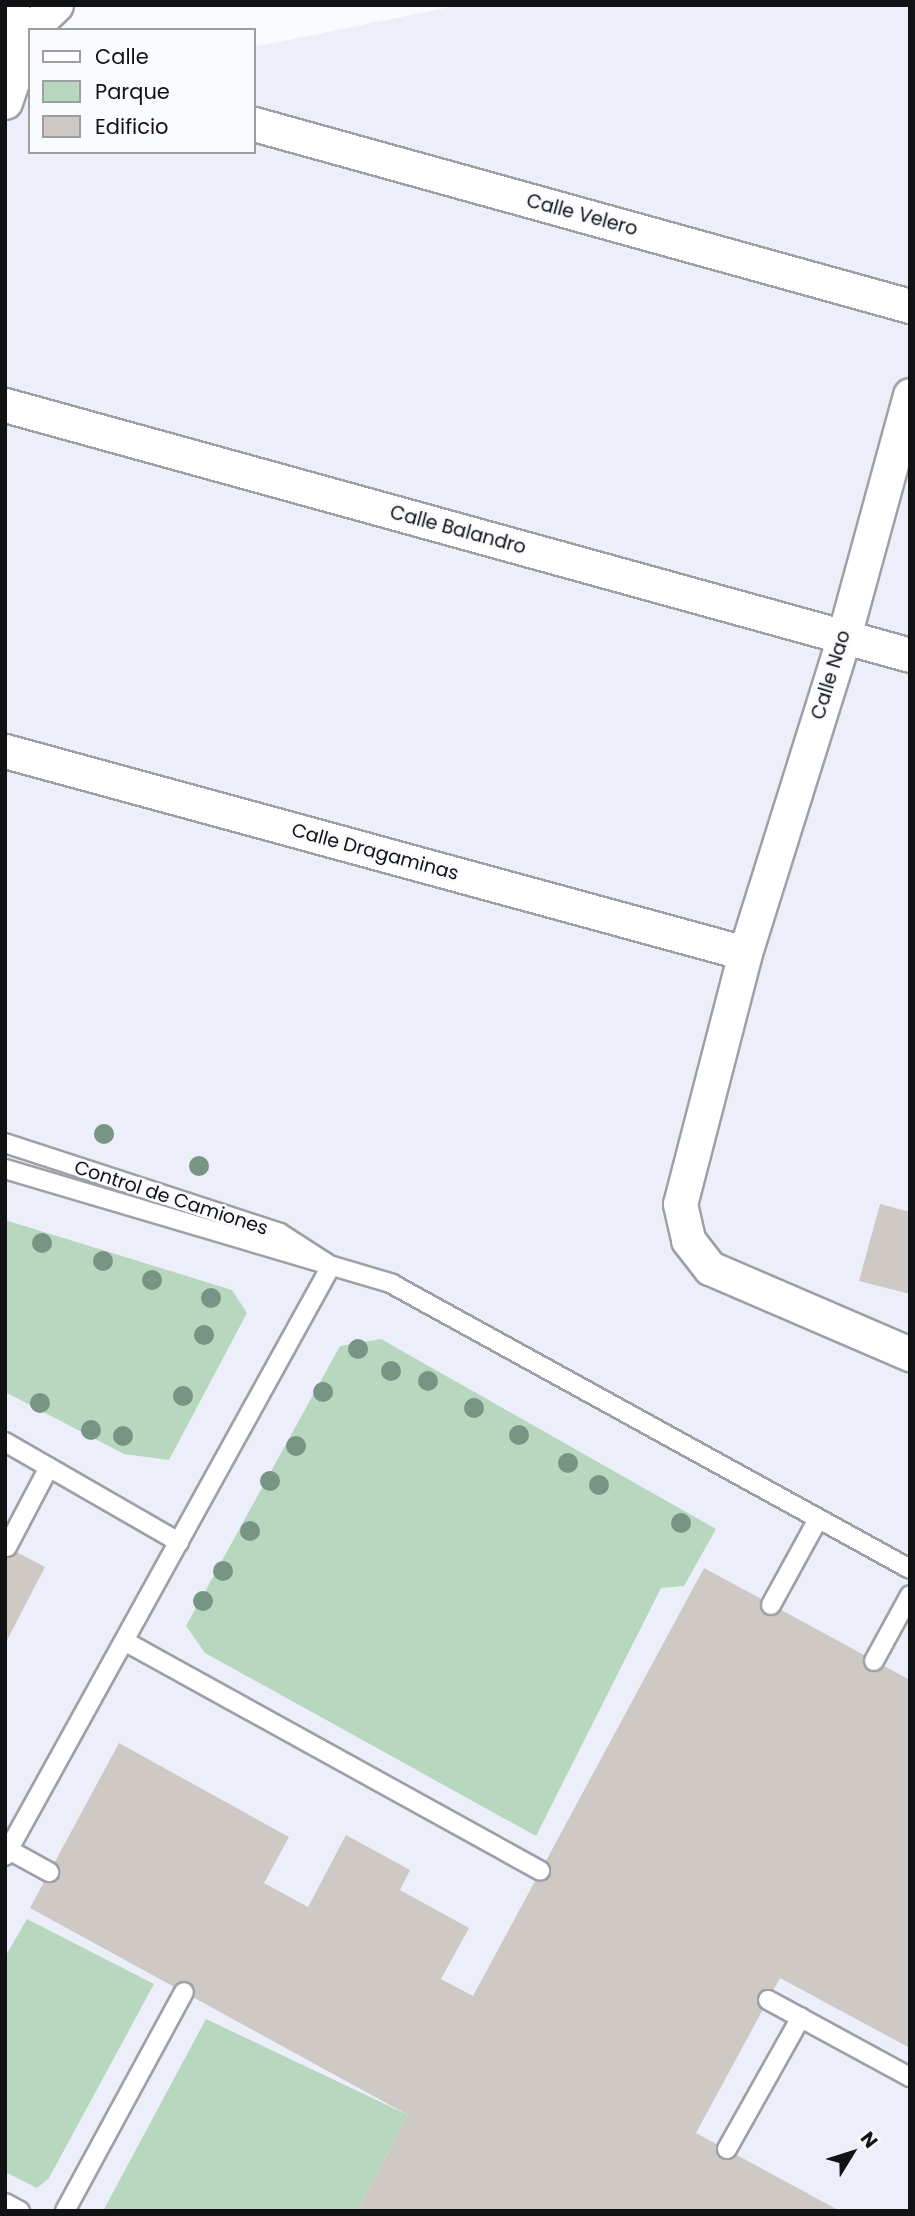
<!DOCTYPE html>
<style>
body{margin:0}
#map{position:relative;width:915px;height:2216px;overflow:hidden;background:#fafbff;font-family:Poppins,sans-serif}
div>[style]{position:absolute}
.built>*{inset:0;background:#eceffa}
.green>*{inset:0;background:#b8d7bf}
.building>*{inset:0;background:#cec9c4}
.roads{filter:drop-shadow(2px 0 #9ea0a6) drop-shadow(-2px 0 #9ea0a6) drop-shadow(0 2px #9ea0a6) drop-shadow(0 -2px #9ea0a6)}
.lane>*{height:18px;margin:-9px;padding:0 9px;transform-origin:9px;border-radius:9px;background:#fff}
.street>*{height:33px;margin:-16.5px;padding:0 16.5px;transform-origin:16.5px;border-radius:16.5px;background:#fff}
.trees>*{width:20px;height:20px;margin:-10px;border-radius:50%;background:#779584}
span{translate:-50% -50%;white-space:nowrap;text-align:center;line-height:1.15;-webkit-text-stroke:5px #fafbff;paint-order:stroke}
.street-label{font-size:19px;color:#111214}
.frame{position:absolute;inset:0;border:7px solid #111214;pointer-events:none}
.legend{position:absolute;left:28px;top:28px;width:228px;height:126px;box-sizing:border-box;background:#fafbff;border:2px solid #9d9ea1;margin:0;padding:9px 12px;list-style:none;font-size:21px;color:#111214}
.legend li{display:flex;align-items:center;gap:14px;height:35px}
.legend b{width:35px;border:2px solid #9d9ea1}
.north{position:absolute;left:817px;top:2118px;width:70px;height:70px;-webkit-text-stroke:5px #fafbff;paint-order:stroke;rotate:52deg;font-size:19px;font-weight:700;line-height:28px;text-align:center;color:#111214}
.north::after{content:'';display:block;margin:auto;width:24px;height:32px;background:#111214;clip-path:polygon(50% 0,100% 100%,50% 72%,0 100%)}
</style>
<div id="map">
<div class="built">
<div style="clip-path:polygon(460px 5px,910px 5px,910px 2211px,5px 2211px,5px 37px,30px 44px,30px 152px,254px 152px,254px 47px)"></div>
</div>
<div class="green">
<div style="clip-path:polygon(5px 1220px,232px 1290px,247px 1313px,169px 1460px,124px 1454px,5px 1392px)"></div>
<div style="clip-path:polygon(381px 1339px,716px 1529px,684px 1586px,661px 1588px,536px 1836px,205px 1653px,186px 1626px,340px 1346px)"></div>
<div style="clip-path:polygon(27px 1919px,154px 1984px,49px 2178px,37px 2188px,5px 2172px,5px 1957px)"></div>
<div style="clip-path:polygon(206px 2019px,408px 2115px,357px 2211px,103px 2211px)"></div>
</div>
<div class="building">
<div style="clip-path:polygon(880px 1204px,910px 1212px,910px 1294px,859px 1281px)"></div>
<div style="clip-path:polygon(5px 1546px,45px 1567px,5px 1644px)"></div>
<div style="clip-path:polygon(704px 1568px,910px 1680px,910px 2048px,780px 1978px,696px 2133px,840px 2211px,357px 2211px,408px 2115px,30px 1908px,119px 1743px,289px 1837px,264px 1883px,308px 1907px,346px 1835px,410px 1870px,400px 1890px,469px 1928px,441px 1979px,473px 1996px)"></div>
</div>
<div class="roads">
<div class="lane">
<div style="left:5px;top:1143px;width:289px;rotate:18.1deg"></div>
<div style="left:280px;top:1233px;width:61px;rotate:32.9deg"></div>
<div style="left:331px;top:1266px;width:674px;rotate:118.92deg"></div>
<div style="left:5px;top:1169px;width:404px;rotate:16.5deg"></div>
<div style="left:392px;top:1284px;width:591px;rotate:28.82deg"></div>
<div style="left:5px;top:1442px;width:201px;rotate:29.9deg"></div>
<div style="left:7px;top:1547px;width:90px;rotate:-62.3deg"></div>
<div style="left:771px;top:1605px;width:98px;rotate:-61.3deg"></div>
<div style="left:126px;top:1642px;width:473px;rotate:28.9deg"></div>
<div style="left:874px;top:1661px;width:75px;rotate:-61.4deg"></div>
<div style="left:9px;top:1850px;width:46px;rotate:28.8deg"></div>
<div style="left:768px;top:2000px;width:162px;rotate:28.5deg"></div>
<div style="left:727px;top:2149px;width:151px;rotate:-60.7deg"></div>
<div style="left:5px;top:2203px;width:17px;rotate:28deg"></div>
<div style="left:65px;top:2211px;width:249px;rotate:-61.5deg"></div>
</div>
<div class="street">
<div style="left:11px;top:5px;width:38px;rotate:73deg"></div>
<div style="left:30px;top:30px;width:36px;rotate:-44deg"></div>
<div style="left:5px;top:102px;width:76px;rotate:-70.9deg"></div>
<div style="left:254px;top:124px;width:681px;rotate:15.51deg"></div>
<div style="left:910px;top:395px;width:251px;rotate:105.3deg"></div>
<div style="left:844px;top:637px;width:331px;rotate:107.4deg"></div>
<div style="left:745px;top:953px;width:259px;rotate:104.5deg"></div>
<div style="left:680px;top:1204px;width:37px;rotate:77deg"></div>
<div style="left:688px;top:1240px;width:36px;rotate:52deg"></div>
<div style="left:710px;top:1268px;width:218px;rotate:23.3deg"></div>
<div style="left:5px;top:405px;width:939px;rotate:15.44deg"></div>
<div style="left:5px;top:751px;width:767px;rotate:15.27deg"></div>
</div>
</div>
<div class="trees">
<div style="left:104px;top:1134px"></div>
<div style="left:199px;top:1166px"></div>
<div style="left:42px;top:1243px"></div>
<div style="left:103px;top:1261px"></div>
<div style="left:152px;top:1280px"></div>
<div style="left:211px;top:1298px"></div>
<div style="left:204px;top:1335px"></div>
<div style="left:358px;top:1349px"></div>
<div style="left:391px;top:1371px"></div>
<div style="left:428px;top:1381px"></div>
<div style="left:323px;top:1392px"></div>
<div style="left:183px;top:1396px"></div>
<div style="left:40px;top:1403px"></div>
<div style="left:474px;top:1408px"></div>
<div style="left:91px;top:1430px"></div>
<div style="left:519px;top:1435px"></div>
<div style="left:123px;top:1436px"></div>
<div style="left:296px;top:1446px"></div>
<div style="left:568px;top:1463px"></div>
<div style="left:270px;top:1481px"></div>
<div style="left:599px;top:1485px"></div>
<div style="left:681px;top:1523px"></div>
<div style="left:250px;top:1531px"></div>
<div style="left:223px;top:1571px"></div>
<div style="left:203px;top:1601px"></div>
</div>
<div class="street-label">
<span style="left:582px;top:215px;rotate:15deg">Calle Velero</span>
<span style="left:458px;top:530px;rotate:15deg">Calle Balandro</span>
<span style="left:831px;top:675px;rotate:-73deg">Calle Nao</span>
<span style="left:375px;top:852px;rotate:15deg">Calle Dragaminas</span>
<span style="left:171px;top:1198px;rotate:18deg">Control de Camiones</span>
</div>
<div class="frame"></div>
<ul class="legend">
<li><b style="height:9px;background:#fff"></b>Calle</li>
<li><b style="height:19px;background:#b8d7bf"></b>Parque</li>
<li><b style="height:19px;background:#cec9c4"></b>Edificio</li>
</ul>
<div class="north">N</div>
</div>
